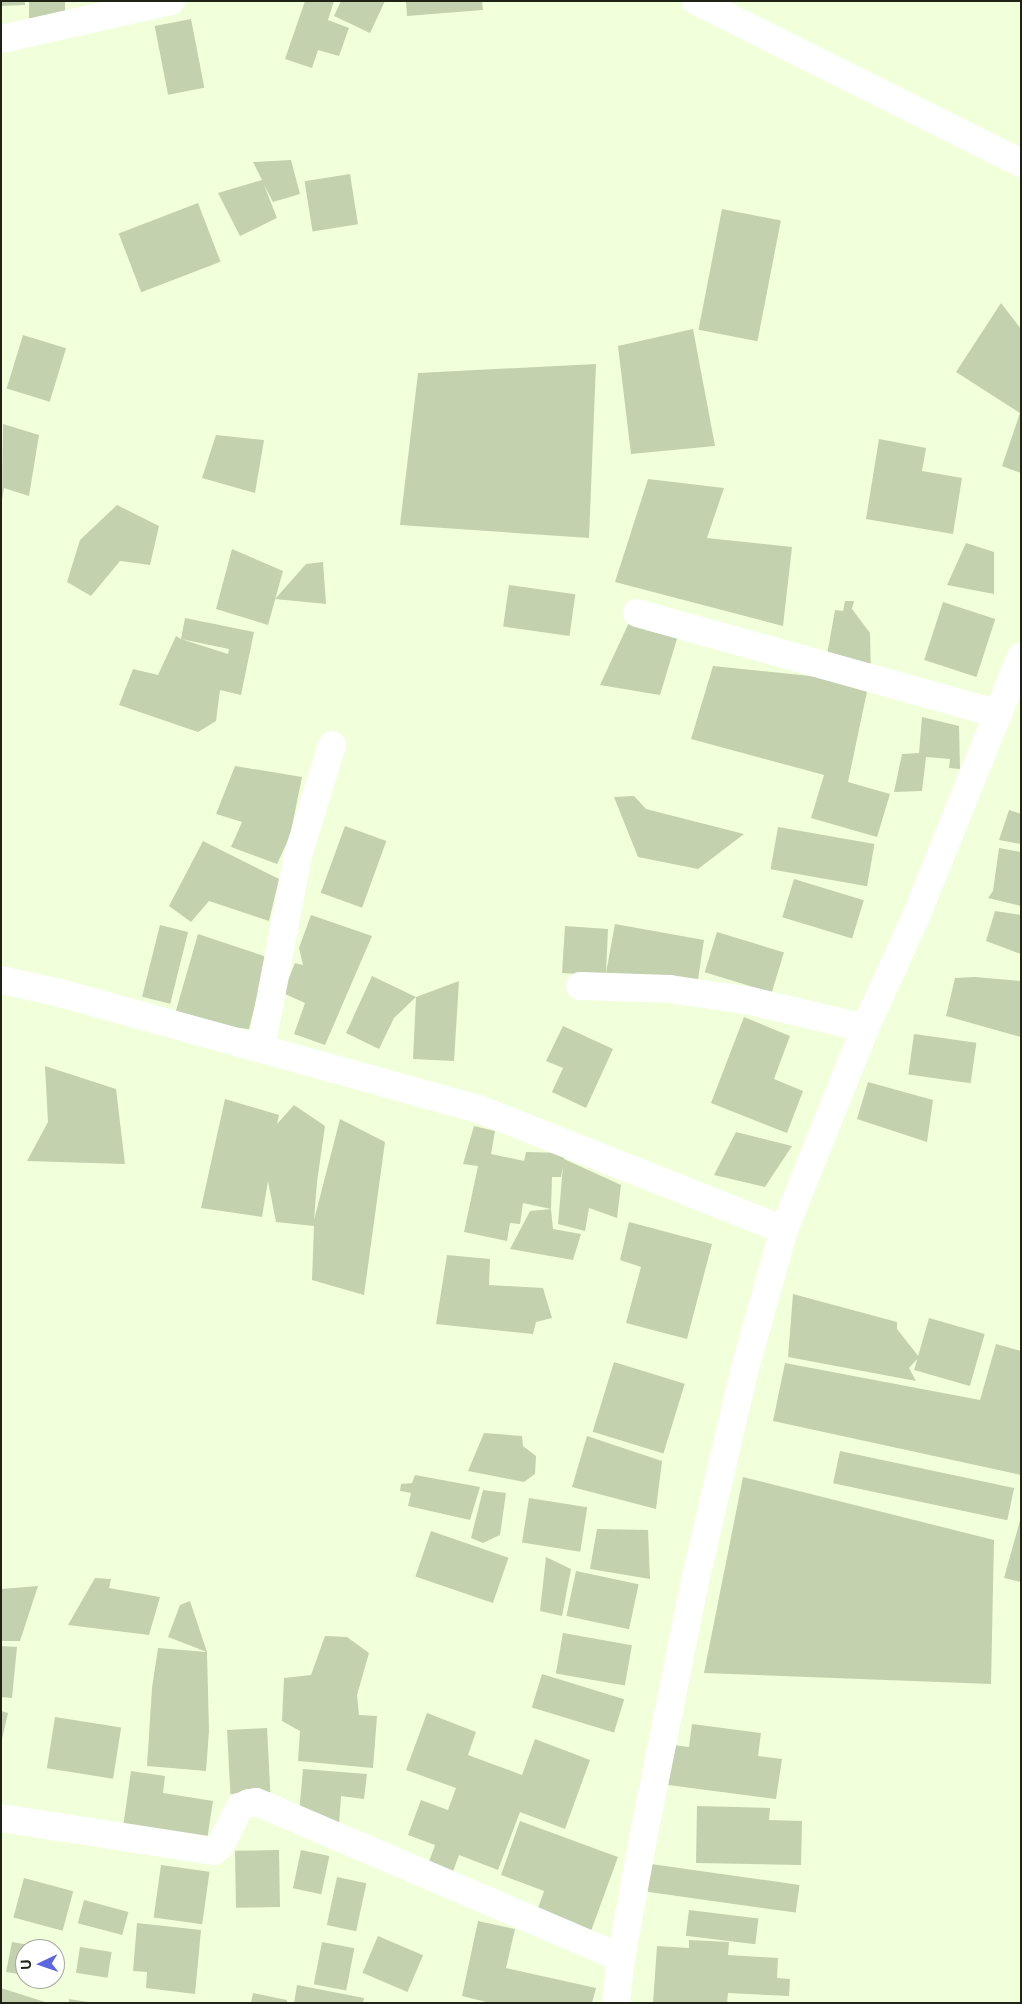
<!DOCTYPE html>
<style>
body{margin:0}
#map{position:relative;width:1022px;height:2004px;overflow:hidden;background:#f1ffda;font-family:Inter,sans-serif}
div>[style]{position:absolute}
.building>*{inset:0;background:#c4d1ae;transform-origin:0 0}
.street>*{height:28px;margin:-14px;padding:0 14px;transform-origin:14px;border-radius:14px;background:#fff}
span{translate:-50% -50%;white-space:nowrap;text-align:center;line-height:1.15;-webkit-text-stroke:4.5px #fff;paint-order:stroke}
.frame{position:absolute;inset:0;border:2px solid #1e2316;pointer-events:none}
.north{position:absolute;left:15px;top:1939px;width:50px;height:50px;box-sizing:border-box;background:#fff;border:1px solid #a5a7a2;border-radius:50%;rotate:267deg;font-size:14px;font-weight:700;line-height:20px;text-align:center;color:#1e2316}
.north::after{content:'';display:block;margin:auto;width:18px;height:22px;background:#5b67de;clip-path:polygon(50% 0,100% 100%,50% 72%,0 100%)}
</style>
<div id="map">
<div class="building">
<div style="clip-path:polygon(1px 1px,25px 1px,25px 5px,1px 6px)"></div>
<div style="left:29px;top:1px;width:36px;height:19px"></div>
<div style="clip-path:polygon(305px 1px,334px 1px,328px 20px,349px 28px,339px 56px,318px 50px,312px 68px,285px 59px)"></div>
<div style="clip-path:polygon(341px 1px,385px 1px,370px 33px,334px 16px)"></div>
<div style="clip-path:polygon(406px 1px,482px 1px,483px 10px,407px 16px)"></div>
<div style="left:191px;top:19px;width:70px;height:37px;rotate:79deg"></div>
<div style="clip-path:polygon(291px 160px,300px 194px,273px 202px,264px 185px,277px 218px,240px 236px,218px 193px,262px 180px,253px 162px)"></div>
<div style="left:350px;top:174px;width:51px;height:46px;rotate:81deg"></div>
<div style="left:198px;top:203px;width:63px;height:85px;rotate:69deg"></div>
<div style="left:722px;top:209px;width:60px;height:123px;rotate:11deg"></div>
<div style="clip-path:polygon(1001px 303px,1021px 329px,1021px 473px,1002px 466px,1020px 413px,956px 372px)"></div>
<div style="clip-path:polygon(693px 329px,715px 446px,631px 454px,618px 346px)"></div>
<div style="left:23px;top:335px;width:45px;height:56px;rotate:17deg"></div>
<div style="clip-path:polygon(596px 364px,589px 538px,400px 525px,418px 373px)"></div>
<div style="clip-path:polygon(3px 424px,39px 435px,29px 496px,4px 488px,2px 500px)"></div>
<div style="clip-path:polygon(216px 435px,264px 440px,255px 493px,202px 478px)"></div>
<div style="clip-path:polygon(879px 439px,926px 448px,922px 471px,962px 478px,953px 534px,866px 519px)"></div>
<div style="clip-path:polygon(648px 479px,724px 488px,707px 538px,792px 547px,783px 626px,615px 582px)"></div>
<div style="clip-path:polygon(117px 505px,159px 526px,150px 565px,120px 561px,91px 596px,67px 582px,80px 540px)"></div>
<div style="clip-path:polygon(966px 543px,994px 552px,994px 594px,947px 585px)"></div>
<div style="clip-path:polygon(232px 549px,283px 571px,268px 625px,216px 609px)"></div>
<div style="clip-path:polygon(323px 562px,326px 604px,275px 599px,306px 564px)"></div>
<div style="left:509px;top:585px;width:67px;height:42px;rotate:8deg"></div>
<div style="clip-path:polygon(845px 601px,854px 601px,852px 609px,870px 633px,871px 676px,823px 677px,835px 610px,843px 611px)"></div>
<div style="left:943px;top:602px;width:55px;height:61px;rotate:18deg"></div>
<div style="clip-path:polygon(632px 616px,680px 629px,660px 695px,600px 685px)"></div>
<div style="clip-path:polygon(evenodd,185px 618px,254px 632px,241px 695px,220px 690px,216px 721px,198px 732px,119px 705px,133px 669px,158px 675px,176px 636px,181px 639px,185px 618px,181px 639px,229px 649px,228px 654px,181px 639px)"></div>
<div style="clip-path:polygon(713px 666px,869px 682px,848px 782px,890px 794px,877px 837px,811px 818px,824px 775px,691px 739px)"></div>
<div style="clip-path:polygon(922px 717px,959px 726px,960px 769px,949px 768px,950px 759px,926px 757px,922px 791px,894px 792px,902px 754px,919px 753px)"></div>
<div style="clip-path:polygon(235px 766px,302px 777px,290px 836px,277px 864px,231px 847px,242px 822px,216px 814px)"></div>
<div style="clip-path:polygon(634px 796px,646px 809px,744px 834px,698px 869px,638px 857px,614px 797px)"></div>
<div style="clip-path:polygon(1009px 810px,1021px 814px,1021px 844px,999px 840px)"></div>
<div style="left:345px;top:826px;width:44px;height:71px;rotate:20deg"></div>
<div style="left:778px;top:827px;width:98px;height:43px;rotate:10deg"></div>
<div style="clip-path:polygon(203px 841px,279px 879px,269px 921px,209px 901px,191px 922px,169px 906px)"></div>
<div style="clip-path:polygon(999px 848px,1021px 852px,1021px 906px,988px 898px,993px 891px)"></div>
<div style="left:794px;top:879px;width:73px;height:40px;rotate:17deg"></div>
<div style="clip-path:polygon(995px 911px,1021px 915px,1021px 954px,986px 941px)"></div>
<div style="clip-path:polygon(311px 915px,372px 936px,325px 1045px,294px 1034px,305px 1003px,283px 993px,295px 963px,303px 965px,299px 948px)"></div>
<div style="clip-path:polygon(615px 924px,704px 940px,695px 999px,606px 976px,562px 973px,565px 926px,608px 929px,606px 973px)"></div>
<div style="left:160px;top:925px;width:29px;height:74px;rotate:14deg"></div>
<div style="left:717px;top:932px;width:70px;height:42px;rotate:17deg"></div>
<div style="clip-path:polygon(198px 934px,267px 957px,249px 1029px,173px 1021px)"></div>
<div style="clip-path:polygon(372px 976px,416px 997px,394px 1018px,379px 1049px,346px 1033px)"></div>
<div style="clip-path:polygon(975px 977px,1021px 981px,1021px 1037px,946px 1016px,955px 978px)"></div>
<div style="clip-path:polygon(459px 981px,454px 1061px,413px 1059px,416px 997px)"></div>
<div style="clip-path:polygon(744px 1017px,790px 1036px,774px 1079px,803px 1091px,787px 1133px,711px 1103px)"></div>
<div style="clip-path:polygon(563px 1026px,613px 1049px,586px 1108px,552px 1092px,563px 1068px,546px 1061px)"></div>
<div style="left:914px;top:1034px;width:63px;height:41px;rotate:8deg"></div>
<div style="clip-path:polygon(45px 1066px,116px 1089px,125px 1164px,27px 1161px,48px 1122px)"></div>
<div style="clip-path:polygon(868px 1082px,933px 1100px,927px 1142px,857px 1119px)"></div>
<div style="clip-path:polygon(225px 1099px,279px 1115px,277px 1124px,294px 1105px,325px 1126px,317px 1182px,314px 1220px,340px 1119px,385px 1142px,364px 1295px,312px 1280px,314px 1226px,276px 1222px,268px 1181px,262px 1217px,201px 1208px)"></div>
<div style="clip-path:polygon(474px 1126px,495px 1131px,491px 1154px,524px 1161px,526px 1152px,565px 1153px,564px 1159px,621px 1185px,617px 1218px,589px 1208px,585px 1231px,558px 1224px,563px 1166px,561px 1177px,552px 1177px,551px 1209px,523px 1203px,520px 1224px,510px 1223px,507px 1241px,464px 1232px,478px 1166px,463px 1164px)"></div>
<div style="clip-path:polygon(736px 1132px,792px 1146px,765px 1187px,714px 1175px)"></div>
<div style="clip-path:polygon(551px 1209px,553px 1229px,581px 1234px,573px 1260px,510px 1249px,530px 1211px)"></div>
<div style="clip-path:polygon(629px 1222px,712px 1244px,687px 1339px,626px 1323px,641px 1267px,620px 1260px)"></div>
<div style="clip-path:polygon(447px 1255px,490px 1259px,489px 1285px,543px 1288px,552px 1318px,536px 1322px,533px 1334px,436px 1324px)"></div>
<div style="clip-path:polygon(793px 1294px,897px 1322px,897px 1329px,919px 1357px,909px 1368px,916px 1381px,788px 1357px)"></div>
<div style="left:929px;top:1318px;width:58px;height:54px;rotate:16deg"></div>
<div style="clip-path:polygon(996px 1344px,1021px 1351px,1021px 1475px,773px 1421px,785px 1363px,980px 1400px)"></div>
<div style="left:614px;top:1362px;width:74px;height:73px;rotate:17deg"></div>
<div style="clip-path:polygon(484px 1433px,522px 1436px,523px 1446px,536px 1456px,535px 1474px,524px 1482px,468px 1471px)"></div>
<div style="clip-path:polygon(587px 1436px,662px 1461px,656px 1509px,572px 1487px)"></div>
<div style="left:840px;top:1451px;width:178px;height:33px;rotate:12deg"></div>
<div style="clip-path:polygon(415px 1475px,480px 1487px,470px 1520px,408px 1506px,411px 1493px,400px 1491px,401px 1484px,412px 1483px)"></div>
<div style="clip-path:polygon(743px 1477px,994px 1540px,991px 1684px,704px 1673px)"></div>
<div style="clip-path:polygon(483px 1490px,506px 1493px,500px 1535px,483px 1543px,471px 1538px)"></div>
<div style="left:529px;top:1498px;width:59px;height:45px;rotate:9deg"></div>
<div style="clip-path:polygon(1021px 1517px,1021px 1582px,1004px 1578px)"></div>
<div style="clip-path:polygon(597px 1529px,648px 1530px,650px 1579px,590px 1569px)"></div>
<div style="left:431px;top:1531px;width:82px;height:48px;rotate:19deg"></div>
<div style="clip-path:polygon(546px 1557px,571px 1569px,562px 1616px,540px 1611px)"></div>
<div style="left:576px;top:1571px;width:64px;height:46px;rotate:12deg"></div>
<div style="clip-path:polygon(95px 1578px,111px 1579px,109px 1588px,160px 1597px,149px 1635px,68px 1625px)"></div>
<div style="clip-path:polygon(38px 1586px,20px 1641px,1px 1641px,1px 1589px)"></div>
<div style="clip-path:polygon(190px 1601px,207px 1652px,168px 1637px,180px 1605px)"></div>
<div style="left:563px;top:1633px;width:70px;height:41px;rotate:10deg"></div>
<div style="clip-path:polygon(325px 1636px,347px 1637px,369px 1653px,357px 1695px,359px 1715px,377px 1716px,373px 1768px,298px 1761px,300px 1731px,282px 1721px,284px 1678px,311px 1675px)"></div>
<div style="clip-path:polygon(1px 1646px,17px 1647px,12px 1698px,1px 1697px)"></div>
<div style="clip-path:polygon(158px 1648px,207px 1652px,209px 1731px,206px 1771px,147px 1766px,152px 1688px)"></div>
<div style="left:542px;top:1674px;width:86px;height:35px;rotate:17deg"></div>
<div style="clip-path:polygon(1px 1711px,8px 1713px,2px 1739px,1px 1739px)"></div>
<div style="clip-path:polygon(427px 1713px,476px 1732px,468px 1755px,522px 1775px,535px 1739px,590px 1760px,565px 1829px,520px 1812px,498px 1870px,459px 1855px,449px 1882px,425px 1873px,435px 1845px,408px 1835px,421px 1800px,448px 1810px,456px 1788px,406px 1770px)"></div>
<div style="left:55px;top:1717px;width:67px;height:52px;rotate:9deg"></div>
<div style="clip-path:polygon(692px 1724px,761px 1733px,758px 1756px,782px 1759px,776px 1799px,668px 1785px,673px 1745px,689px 1747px)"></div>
<div style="left:267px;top:1728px;width:64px;height:40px;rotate:87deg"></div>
<div style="clip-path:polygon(303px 1769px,367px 1774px,364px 1799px,341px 1796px,339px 1825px,299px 1814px)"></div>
<div style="clip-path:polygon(131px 1771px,165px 1776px,163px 1793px,213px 1801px,206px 1846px,122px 1834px)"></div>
<div style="clip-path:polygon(697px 1806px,770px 1808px,769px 1820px,802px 1821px,801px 1865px,696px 1863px)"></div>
<div style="clip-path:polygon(520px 1821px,618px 1857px,591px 1931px,537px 1911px,544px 1891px,501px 1875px)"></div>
<div style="left:279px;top:1850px;width:57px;height:44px;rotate:89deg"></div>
<div style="left:301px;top:1850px;width:29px;height:39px;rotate:12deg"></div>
<div style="left:651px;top:1864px;width:150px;height:28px;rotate:8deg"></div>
<div style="left:161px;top:1865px;width:49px;height:53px;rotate:8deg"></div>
<div style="left:337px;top:1877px;width:30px;height:49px;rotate:12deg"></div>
<div style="left:24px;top:1878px;width:51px;height:41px;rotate:15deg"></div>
<div style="left:84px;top:1900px;width:46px;height:24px;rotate:15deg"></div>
<div style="left:689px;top:1910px;width:70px;height:26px;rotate:7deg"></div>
<div style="clip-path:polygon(478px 1921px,515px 1929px,506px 1968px,596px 1988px,592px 2003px,490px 2003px,462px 1996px)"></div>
<div style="clip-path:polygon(137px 1923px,201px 1930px,195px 1994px,146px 1988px,147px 1972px,133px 1971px)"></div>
<div style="left:378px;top:1936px;width:49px;height:40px;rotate:23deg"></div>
<div style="clip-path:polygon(689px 1940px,729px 1942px,728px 1955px,778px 1958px,777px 1978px,790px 1979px,789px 1996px,728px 1993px,727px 2003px,653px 2003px,657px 1946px,689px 1948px)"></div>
<div style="clip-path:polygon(12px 1942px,47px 1948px,47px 1949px,25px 1949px,25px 1975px,6px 1972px)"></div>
<div style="left:322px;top:1942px;width:33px;height:43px;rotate:11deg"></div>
<div style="left:80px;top:1947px;width:32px;height:26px;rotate:9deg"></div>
<div style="clip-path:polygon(297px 1985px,364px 1998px,363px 2003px,294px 2003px)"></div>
<div style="clip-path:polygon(1px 1988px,45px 2002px,45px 2003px,1px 2003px)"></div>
<div style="clip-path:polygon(253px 1993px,287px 2000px,287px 2003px,251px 2003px)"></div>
<div style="clip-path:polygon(69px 1999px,88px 2002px,88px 2003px,69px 2003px)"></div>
</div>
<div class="street">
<div style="left:696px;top:1px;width:363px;rotate:26.5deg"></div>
<div style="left:1px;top:39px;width:174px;rotate:-12.6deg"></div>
<div style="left:637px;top:613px;width:375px;rotate:15.6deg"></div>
<div style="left:1px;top:980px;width:60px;rotate:12.4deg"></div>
<div style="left:60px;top:993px;width:432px;rotate:15.5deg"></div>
<div style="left:476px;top:1108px;width:331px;rotate:21.6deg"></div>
<div style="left:580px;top:986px;width:90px;rotate:1.9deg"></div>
<div style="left:670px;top:989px;width:82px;rotate:8.4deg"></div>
<div style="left:751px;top:1001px;width:117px;rotate:13.3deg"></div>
<div style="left:261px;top:1048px;width:197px;rotate:-79.1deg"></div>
<div style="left:298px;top:855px;width:115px;rotate:-72.8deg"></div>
<div style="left:1px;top:1818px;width:216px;rotate:8.8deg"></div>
<div style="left:214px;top:1851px;width:8px;rotate:-40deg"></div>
<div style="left:220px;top:1846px;width:44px;rotate:-62.9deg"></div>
<div style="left:240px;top:1807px;width:10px;rotate:-24deg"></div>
<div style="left:249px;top:1803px;width:7px;rotate:-8deg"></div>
<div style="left:256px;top:1802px;width:397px;rotate:23.1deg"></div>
<div style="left:616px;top:2003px;width:45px;rotate:-83.7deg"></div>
<div style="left:621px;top:1958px;width:131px;rotate:-79.5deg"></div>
<div style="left:645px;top:1829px;width:257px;rotate:-78.6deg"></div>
<div style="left:696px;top:1577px;width:211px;rotate:-76.8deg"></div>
<div style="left:744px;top:1372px;width:148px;rotate:-74.3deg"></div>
<div style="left:784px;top:1230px;width:218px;rotate:-68.1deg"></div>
<div style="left:865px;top:1028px;width:120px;rotate:-65.4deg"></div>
<div style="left:915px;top:919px;width:283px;rotate:-68deg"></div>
</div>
<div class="frame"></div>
<div class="north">U</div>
</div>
